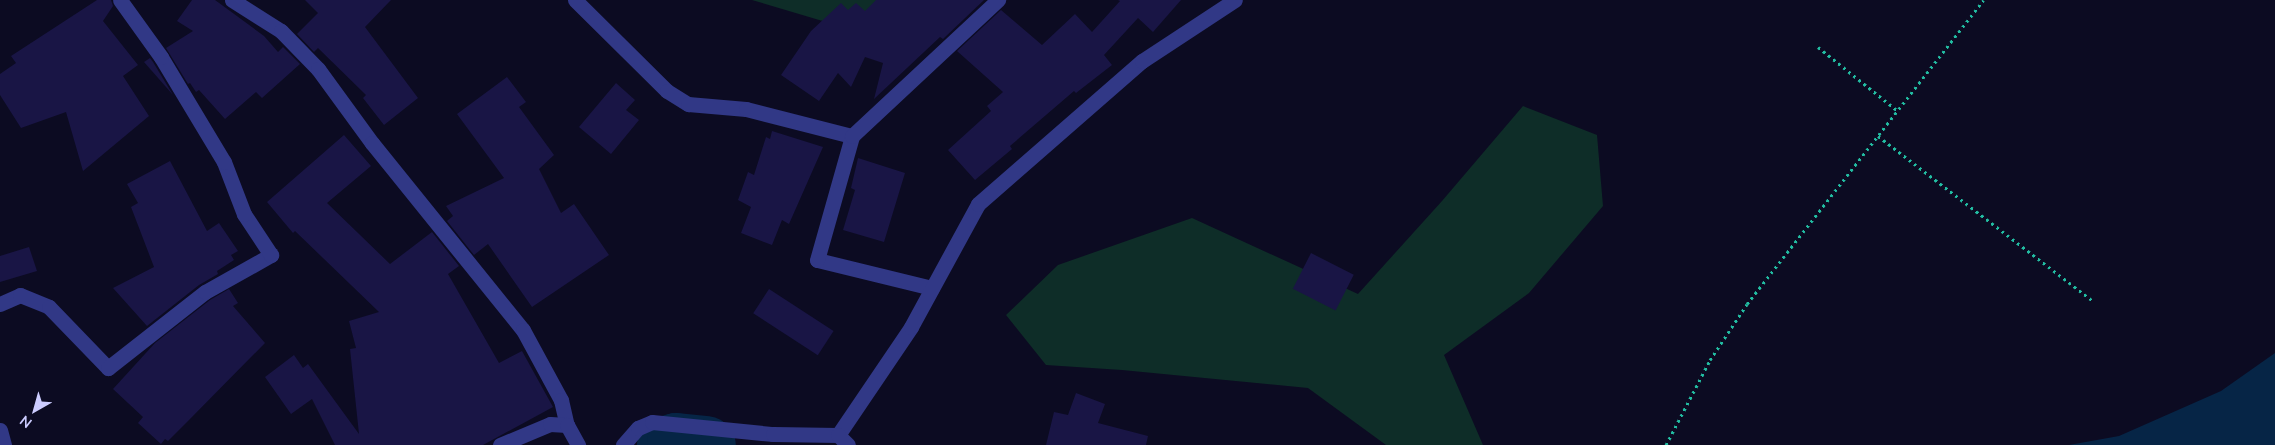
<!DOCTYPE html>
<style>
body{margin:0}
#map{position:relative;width:2275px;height:445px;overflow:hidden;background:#0c0b22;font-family:Mulish,sans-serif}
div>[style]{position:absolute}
.green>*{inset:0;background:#0e2d28}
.water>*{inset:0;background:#062546}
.river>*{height:59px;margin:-29.5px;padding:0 29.5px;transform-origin:29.5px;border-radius:29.5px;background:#062546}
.building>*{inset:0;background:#191545;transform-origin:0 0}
.path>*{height:3px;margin-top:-1.5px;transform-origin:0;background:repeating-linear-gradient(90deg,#22bda2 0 2.5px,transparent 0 6.5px)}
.minor>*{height:15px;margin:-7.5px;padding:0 7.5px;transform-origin:7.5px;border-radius:7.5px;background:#313886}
span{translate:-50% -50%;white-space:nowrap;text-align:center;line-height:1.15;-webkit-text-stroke:5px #0c0b22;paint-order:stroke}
.north{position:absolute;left:10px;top:385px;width:50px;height:50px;-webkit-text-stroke:4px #0c0b22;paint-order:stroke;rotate:218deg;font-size:14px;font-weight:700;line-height:20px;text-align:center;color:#ccf}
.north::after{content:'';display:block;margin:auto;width:18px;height:22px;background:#ccf;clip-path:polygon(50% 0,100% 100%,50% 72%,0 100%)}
</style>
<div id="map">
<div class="green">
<div style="clip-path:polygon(752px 0,885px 0,882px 6px,836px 25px)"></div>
<div style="clip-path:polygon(1523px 106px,1597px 135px,1603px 206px,1529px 293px,1444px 355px,1483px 445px,1386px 445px,1308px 388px,1122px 370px,1046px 365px,1006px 315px,1058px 265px,1192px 218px,1358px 294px,1442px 201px)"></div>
</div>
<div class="water">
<div style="clip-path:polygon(2275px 353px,2275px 445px,2069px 445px,2119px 436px,2221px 391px)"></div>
</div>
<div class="river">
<div style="left:666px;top:445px;width:10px;rotate:-17deg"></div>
<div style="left:676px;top:442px;width:30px;rotate:6deg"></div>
</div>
<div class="building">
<div style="clip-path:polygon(97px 0,111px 0,113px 6px,103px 21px,138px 65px,123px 76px,149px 116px,83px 171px,66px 112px,21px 128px,0 95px,0 74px,16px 63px,11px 56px)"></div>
<div style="clip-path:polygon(192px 0,215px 0,264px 36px,278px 52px,283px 47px,300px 64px,262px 98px,256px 92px,225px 119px,199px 90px,196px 92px,190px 83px,188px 84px,166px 48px,193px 31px,177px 21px)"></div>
<div style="clip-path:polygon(305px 0,391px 0,365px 27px,418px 98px,384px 125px,363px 98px,366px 95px,318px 48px,314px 52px,297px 34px,318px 13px)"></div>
<div style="clip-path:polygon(876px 0,984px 0,943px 39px,940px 37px,874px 99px,883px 63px,865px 57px,851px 87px,838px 73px,819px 101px,781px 75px,811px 31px,841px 3px,848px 10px,856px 3px,865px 11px)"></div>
<div style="clip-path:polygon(1118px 0,1181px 0,1153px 32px,1138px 18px,1104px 55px,1112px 65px,1076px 93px,1074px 91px,1010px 146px,1012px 149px,975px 180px,948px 150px,991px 111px,987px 106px,1003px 92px,957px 51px,1001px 10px,1042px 45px,1075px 14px,1092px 32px,1120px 1px)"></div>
<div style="clip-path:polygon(150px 58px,153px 62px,173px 95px,144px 62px)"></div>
<div style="clip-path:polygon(507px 77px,526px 102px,519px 107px,554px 155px,539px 169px,561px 213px,574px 204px,609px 255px,532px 307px,488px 244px,474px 255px,447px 221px,453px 216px,446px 206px,504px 178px,457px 114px)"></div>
<div style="clip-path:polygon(616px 83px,635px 100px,626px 110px,639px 120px,611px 154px,579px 127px)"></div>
<div style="clip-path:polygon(772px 131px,823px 147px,789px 224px,782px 220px,772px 245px,741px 233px,751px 207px,738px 200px,748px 172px,754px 175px,766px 137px,770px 139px)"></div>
<div style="clip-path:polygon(344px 135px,371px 166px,327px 203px,390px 264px,432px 232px,459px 266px,448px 274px,499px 363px,522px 351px,553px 407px,483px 445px,335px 445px,312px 399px,291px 414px,265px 377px,294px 355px,303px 368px,308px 364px,359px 434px,350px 349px,356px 348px,349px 321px,379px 312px,295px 231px,293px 233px,267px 202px)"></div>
<div style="clip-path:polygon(858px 158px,905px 173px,884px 242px,843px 230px,855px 190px,851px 188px)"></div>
<div style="clip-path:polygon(170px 161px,207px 231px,219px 223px,238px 251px,231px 255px,234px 260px,217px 271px,218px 274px,199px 285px,147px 326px,113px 288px,154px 267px,131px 207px,138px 203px,127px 184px)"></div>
<div style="clip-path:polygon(29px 247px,37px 271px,0 282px,0 256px)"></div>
<div style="left:1311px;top:253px;width:48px;height:40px;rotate:27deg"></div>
<div style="clip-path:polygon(229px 289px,238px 303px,233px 306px,265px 343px,189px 420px,168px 441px,165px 439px,161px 444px,138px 423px,143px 417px,113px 389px,155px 343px,210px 300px)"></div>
<div style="left:769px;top:289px;width:77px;height:29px;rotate:33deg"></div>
<div style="clip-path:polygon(1076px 393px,1105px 404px,1098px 423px,1148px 436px,1146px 445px,1046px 445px,1054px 412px,1068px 415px)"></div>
</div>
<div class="path">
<div style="left:1818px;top:47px;width:102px;rotate:38.7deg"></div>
<div style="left:1878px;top:136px;width:272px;rotate:37.5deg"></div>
<div style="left:1666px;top:445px;width:96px;rotate:-62.6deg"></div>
<div style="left:1710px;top:360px;width:67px;rotate:-56.5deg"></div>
<div style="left:1747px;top:304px;width:385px;rotate:-52.1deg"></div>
</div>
<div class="minor">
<div style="left:232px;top:0;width:58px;rotate:32.3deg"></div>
<div style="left:281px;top:31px;width:53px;rotate:45.8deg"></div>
<div style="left:318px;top:69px;width:92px;rotate:53.9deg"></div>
<div style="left:372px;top:143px;width:240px;rotate:51.1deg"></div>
<div style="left:523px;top:330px;width:80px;rotate:61.5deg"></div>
<div style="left:561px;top:400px;width:26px;rotate:77deg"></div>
<div style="left:575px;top:0;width:129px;rotate:44.7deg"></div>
<div style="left:667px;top:91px;width:25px;rotate:32deg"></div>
<div style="left:688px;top:104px;width:58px;rotate:4.9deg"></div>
<div style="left:746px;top:109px;width:109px;rotate:14.3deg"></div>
<div style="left:932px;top:288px;width:118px;rotate:-166.3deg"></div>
<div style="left:817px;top:260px;width:129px;rotate:-74.2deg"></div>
<div style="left:852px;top:136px;width:200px;rotate:-43deg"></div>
<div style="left:0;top:304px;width:22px;rotate:-24deg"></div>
<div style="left:20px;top:295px;width:31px;rotate:22deg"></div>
<div style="left:49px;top:307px;width:85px;rotate:46deg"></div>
<div style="left:108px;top:368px;width:123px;rotate:-38.1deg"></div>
<div style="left:205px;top:292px;width:76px;rotate:-29.3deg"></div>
<div style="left:271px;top:255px;width:49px;rotate:-123.4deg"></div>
<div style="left:244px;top:214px;width:56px;rotate:-111deg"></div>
<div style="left:224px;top:162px;width:122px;rotate:-121deg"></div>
<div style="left:161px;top:57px;width:70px;rotate:-125.7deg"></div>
<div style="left:0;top:430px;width:16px;rotate:75deg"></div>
<div style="left:838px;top:435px;width:130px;rotate:-55.9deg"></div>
<div style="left:911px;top:327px;width:140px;rotate:-61.4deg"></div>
<div style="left:978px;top:204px;width:218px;rotate:-41.1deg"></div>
<div style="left:1142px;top:61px;width:111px;rotate:-33.3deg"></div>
<div style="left:500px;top:445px;width:54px;rotate:-22.8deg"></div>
<div style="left:550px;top:424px;width:17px;rotate:3deg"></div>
<div style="left:567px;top:425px;width:23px;rotate:61deg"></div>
<div style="left:623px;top:445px;width:23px;rotate:-49deg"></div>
<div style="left:638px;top:428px;width:15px;rotate:-23deg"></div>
<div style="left:652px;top:422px;width:122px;rotate:5.7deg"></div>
<div style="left:773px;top:434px;width:65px;rotate:0.9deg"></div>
<div style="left:838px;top:435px;width:14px;rotate:45deg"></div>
</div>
<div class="north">N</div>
</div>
